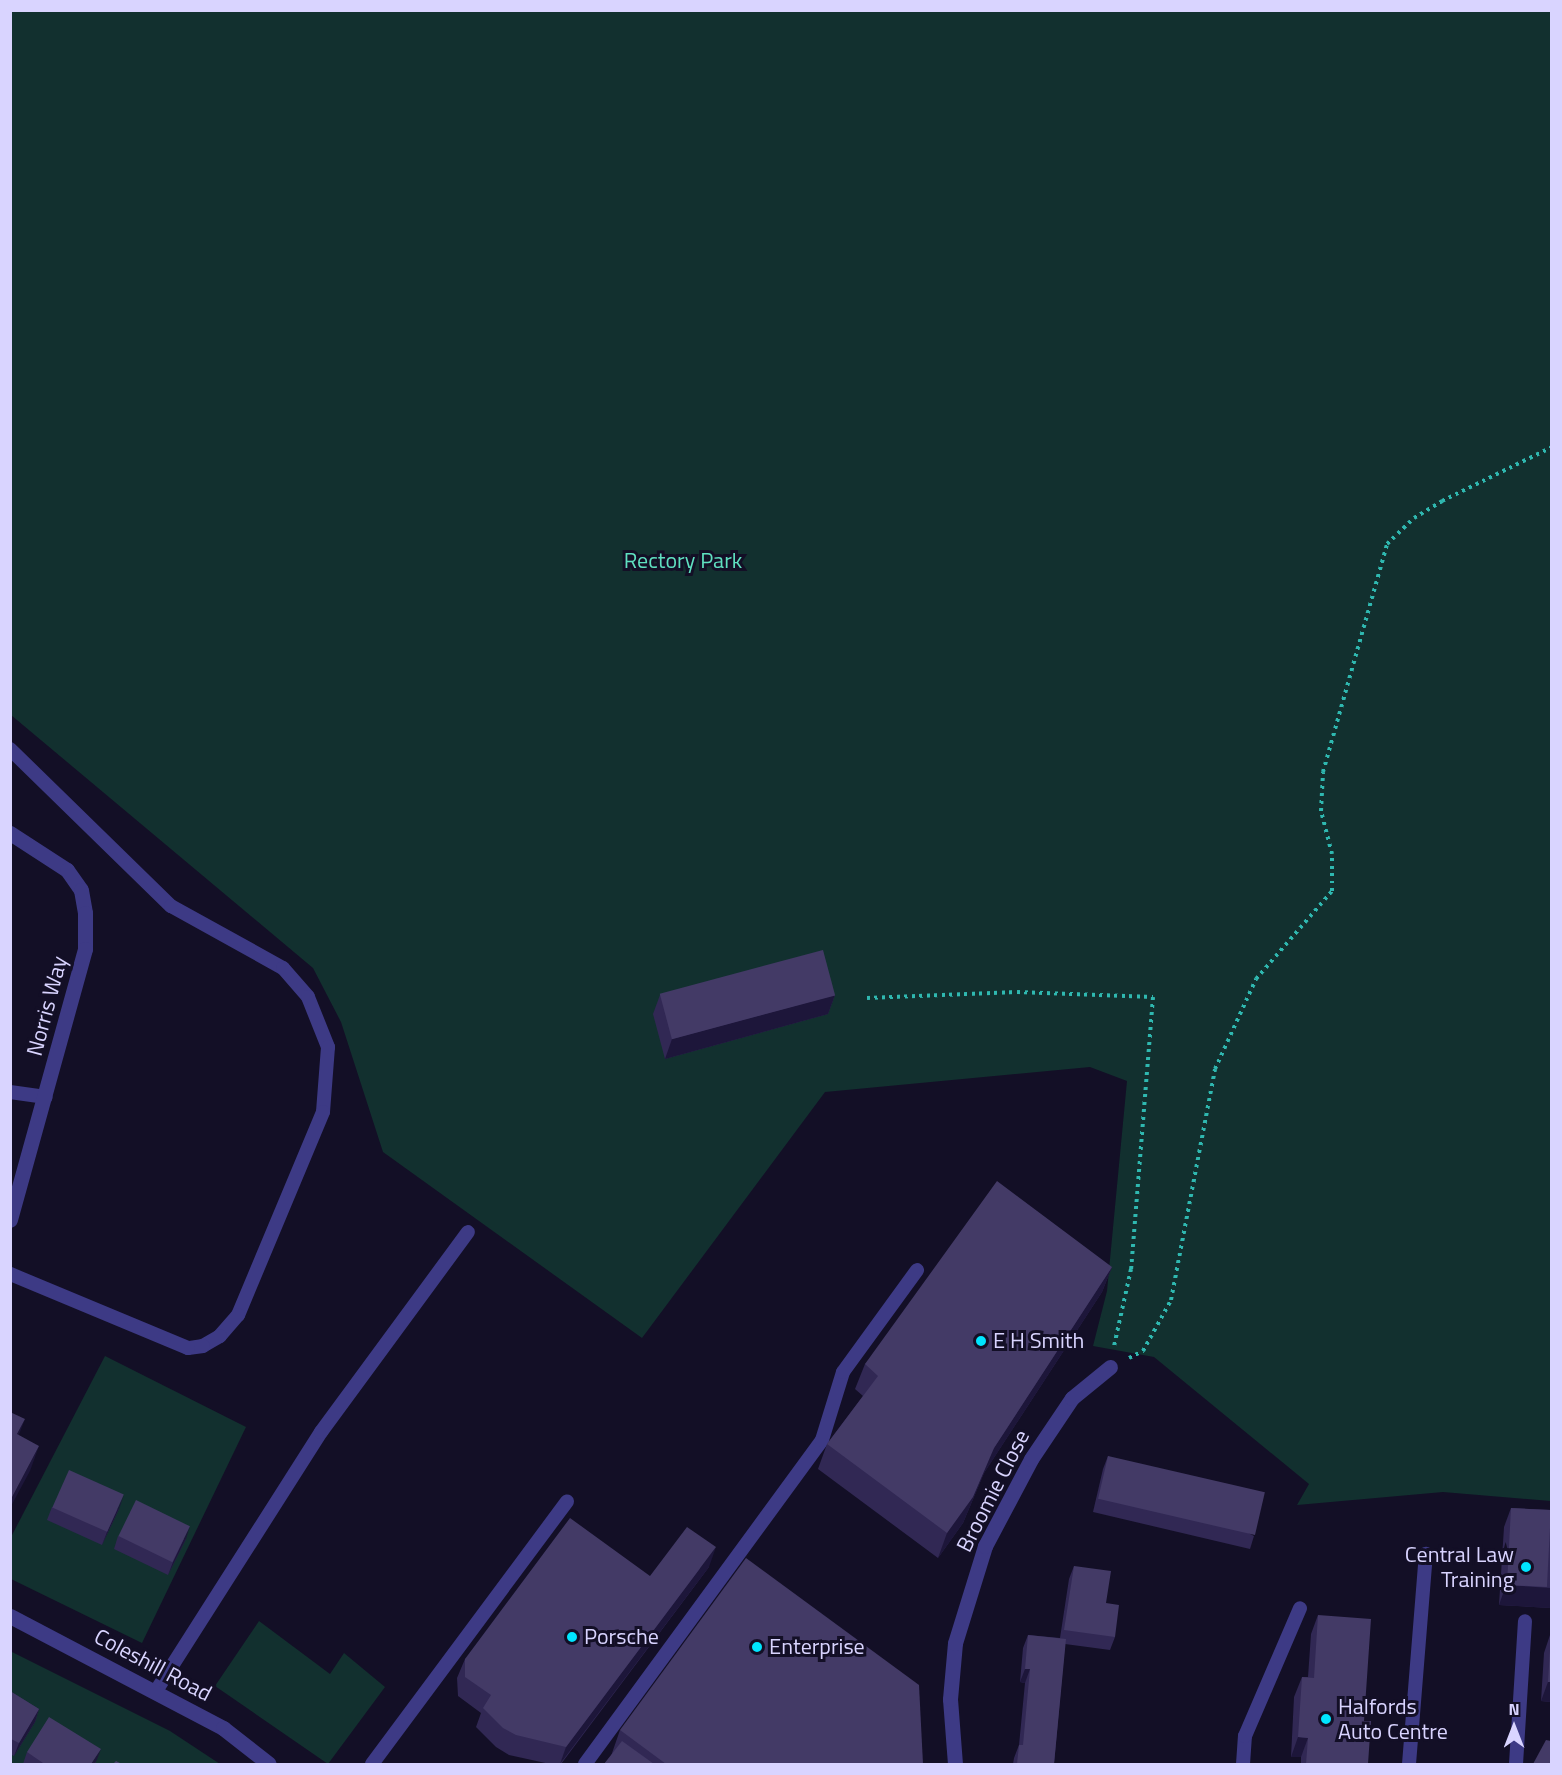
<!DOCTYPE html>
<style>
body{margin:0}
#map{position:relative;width:1562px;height:1775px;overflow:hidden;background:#130f26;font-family:"Titillium Web",sans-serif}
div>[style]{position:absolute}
.green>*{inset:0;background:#12302f}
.path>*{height:4px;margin-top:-2px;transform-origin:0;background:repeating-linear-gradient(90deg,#2fb8b0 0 3px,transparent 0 7.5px)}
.service>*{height:14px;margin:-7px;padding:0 7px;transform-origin:7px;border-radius:7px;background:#3d3a85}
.minor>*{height:15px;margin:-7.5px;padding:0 7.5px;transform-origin:7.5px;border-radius:7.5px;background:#3d3a85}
.tertiary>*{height:15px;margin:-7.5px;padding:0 7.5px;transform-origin:7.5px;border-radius:7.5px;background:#3d3a85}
.wall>*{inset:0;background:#312854}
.shaded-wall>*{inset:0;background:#1d163a}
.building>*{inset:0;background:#433a66;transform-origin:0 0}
.dots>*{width:16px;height:16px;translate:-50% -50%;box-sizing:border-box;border:3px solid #130f26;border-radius:50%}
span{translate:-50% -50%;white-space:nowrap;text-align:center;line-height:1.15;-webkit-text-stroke:6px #130f26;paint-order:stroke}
.park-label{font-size:22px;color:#5fe0c0}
.street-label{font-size:22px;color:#d9d4ff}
.poi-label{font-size:22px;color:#d9d4ff}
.left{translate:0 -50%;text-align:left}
.right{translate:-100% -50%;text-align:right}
.frame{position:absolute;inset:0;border:12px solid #d9d4ff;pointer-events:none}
.north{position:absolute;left:1484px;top:1697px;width:60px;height:60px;-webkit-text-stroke:4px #130f26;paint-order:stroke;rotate:0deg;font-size:16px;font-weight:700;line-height:24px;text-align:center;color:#d9d4ff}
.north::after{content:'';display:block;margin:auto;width:21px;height:27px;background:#d9d4ff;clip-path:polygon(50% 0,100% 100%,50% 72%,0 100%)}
</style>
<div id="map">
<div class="green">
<div style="clip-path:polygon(11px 11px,1551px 11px,1551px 1501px,1443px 1492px,1297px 1505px,1309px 1484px,1154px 1357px,1093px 1346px,1107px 1291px,1127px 1081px,1090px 1067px,825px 1092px,642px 1338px,383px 1152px,341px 1022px,313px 968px,11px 715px)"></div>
<div style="clip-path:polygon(105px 1356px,246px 1427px,142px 1643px,11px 1579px,10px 1539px)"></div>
<div style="clip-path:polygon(259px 1621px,330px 1674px,344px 1653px,385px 1687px,328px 1764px,215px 1686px)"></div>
<div style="clip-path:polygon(10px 1651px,170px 1731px,220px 1764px,11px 1764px)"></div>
</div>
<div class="path">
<div style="left:867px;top:998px;width:150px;rotate:-2.3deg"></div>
<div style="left:1017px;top:992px;width:136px;rotate:2.1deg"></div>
<div style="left:1153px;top:997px;width:273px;rotate:94.6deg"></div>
<div style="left:1131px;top:1269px;width:79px;rotate:102.4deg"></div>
<div style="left:1129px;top:1358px;width:16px;rotate:-27deg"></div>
<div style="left:1143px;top:1351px;width:58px;rotate:-61.2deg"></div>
<div style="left:1171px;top:1300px;width:235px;rotate:-79.2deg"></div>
<div style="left:1215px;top:1069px;width:99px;rotate:-65.5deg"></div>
<div style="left:1256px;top:979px;width:116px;rotate:-49.2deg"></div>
<div style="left:1332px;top:891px;width:37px;rotate:-90deg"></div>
<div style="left:1332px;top:854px;width:44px;rotate:-104.3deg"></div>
<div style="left:1321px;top:811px;width:39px;rotate:-87deg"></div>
<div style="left:1323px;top:772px;width:237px;rotate:-74.3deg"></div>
<div style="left:1387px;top:544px;width:37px;rotate:-44deg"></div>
<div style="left:1414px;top:518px;width:33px;rotate:-31deg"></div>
<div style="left:1442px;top:501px;width:123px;rotate:-26.1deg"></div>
</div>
<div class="service">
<div style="left:10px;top:749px;width:225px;rotate:44.3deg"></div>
<div style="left:171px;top:906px;width:128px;rotate:29deg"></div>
<div style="left:283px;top:968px;width:38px;rotate:49deg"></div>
<div style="left:308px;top:997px;width:54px;rotate:68.2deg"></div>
<div style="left:328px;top:1047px;width:65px;rotate:94.4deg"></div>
<div style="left:323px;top:1112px;width:220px;rotate:112.7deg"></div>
<div style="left:238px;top:1315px;width:28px;rotate:131deg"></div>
<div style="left:220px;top:1336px;width:20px;rotate:150deg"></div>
<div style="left:203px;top:1346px;width:15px;rotate:172deg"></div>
<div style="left:188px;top:1348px;width:193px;rotate:-157.4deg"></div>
<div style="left:10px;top:1092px;width:36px;rotate:8deg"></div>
<div style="left:156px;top:1691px;width:307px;rotate:-57.5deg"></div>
<div style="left:321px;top:1432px;width:248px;rotate:-53.7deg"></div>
<div style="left:372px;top:1764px;width:327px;rotate:-53.4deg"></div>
<div style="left:585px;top:1764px;width:401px;rotate:-53.8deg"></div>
<div style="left:822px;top:1440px;width:71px;rotate:-72.8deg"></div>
<div style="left:843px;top:1372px;width:126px;rotate:-54deg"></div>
<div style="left:1243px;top:1764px;width:28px;rotate:-86deg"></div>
<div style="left:1245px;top:1736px;width:139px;rotate:-66.7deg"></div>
<div style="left:1409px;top:1764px;width:211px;rotate:-85.4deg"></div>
<div style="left:1516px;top:1764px;width:143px;rotate:-86.4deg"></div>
</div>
<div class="minor">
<div style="left:10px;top:833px;width:68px;rotate:33deg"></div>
<div style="left:67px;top:870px;width:24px;rotate:55deg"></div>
<div style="left:81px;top:890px;width:23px;rotate:80deg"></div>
<div style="left:85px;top:913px;width:36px;rotate:90deg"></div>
<div style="left:85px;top:949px;width:281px;rotate:105.5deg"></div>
<div style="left:955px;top:1764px;width:65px;rotate:-94.4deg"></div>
<div style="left:950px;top:1699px;width:56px;rotate:-84.9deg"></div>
<div style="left:955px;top:1643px;width:102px;rotate:-72.8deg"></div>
<div style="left:985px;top:1546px;width:98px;rotate:-62.1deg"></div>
<div style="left:1031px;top:1459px;width:73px;rotate:-56.1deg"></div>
<div style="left:1072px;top:1398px;width:49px;rotate:-39.2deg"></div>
</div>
<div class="tertiary">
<div style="left:10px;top:1616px;width:241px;rotate:27.7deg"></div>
<div style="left:223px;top:1728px;width:58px;rotate:38deg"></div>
</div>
<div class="wall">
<div style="clip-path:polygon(660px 995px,835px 995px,828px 1014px,665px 1059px,653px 1014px)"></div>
<div style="clip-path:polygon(1112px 1267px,1102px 1292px,984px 1473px,963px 1523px,938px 1558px,818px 1469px,827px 1444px,863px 1396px,855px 1389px,865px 1364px)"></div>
<div style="clip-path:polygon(1108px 1456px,1254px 1536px,1250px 1549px,1093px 1512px,1103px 1469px)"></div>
<div style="clip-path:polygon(52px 1507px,119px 1509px,102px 1545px,47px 1520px)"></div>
<div style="clip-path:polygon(1511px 1508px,1551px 1510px,1551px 1608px,1499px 1605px,1504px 1527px)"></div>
<div style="clip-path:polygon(118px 1536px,186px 1539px,168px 1575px,114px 1549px)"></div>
<div style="clip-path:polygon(1074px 1566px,1106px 1603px,1115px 1637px,1110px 1650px,1065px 1644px,1054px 1764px,1013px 1764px,1014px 1758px,1019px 1745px,1025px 1683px,1020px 1682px,1023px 1648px,1028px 1635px,1060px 1638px,1069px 1579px)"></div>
<div style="clip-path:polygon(709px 1567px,561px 1764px,550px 1764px,509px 1755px,496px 1747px,476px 1727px,481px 1713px,458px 1696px,457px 1678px,465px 1659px,650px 1576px)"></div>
<div style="clip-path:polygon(1318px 1615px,1364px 1721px,1368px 1764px,1301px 1764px,1301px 1757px,1291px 1757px,1294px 1697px,1302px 1677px,1308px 1677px,1311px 1634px)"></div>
<div style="clip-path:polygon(1551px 1632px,1551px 1702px,1541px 1701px,1544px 1653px)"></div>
<div style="clip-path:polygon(10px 1691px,39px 1709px,35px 1722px,14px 1756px,10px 1754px)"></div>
<div style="clip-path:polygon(620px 1730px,923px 1764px,604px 1764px,611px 1756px)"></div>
<div style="clip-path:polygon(27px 1752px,96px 1762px,94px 1764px,23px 1764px)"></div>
</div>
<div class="shaded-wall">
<div style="clip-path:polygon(835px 995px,828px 1014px,665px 1059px,672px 1039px)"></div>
<div style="clip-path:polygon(1112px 1267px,1102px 1292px,984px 1473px,963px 1523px,938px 1558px,947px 1533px,994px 1448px)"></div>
<div style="clip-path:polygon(25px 1419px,15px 1445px,17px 1434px)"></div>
<div style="clip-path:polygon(39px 1446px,30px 1471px,10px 1508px,10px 1501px)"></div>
<div style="clip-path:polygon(124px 1495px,119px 1509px,102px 1545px,107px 1532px)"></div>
<div style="clip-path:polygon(190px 1526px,186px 1539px,168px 1575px,173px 1562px)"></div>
<div style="clip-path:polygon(716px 1547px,709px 1567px,560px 1764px,566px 1747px)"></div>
<div style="clip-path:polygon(1506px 1585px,1551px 1588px,1551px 1608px,1499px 1605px)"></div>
<div style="clip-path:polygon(1025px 1669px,1030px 1669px,1025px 1683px,1020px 1682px)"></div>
<div style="clip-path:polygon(1548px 1682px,1551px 1682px,1551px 1702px,1541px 1701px)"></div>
<div style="clip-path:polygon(39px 1709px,35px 1722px,14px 1756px,19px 1743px)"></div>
<div style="clip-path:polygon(1298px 1737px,1308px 1738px,1301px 1757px,1291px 1757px)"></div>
<div style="clip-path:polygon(101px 1749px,96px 1762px,94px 1764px,91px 1764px)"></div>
</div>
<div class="building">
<div style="left:823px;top:950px;width:47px;height:169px;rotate:75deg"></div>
<div style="clip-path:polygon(997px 1181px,1112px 1267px,994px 1448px,973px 1497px,947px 1533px,827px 1444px,878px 1376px,865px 1364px)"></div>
<div style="clip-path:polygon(10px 1412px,25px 1419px,17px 1434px,39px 1446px,10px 1501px)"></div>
<div style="left:1108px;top:1456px;width:161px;height:44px;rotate:13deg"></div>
<div style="left:69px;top:1470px;width:60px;height:41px;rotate:24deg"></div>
<div style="left:136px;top:1500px;width:60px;height:40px;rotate:26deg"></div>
<div style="left:1511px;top:1508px;width:40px;height:77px;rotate:3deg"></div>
<div style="clip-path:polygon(570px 1518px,650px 1576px,687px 1527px,716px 1547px,566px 1747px,516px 1735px,503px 1728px,483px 1708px,491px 1695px,465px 1677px,465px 1659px)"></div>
<div style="clip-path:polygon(746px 1558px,919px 1685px,923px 1764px,666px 1764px,620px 1730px)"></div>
<div style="clip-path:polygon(1074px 1566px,1111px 1571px,1106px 1603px,1119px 1605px,1115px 1637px,1064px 1630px)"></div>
<div style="clip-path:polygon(1318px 1615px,1371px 1619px,1364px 1721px,1371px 1721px,1368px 1764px,1306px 1764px,1308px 1738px,1298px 1737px,1302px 1677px,1314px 1678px)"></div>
<div style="clip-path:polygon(1551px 1634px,1551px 1682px,1548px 1682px)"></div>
<div style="clip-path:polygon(1028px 1635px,1066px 1639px,1054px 1764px,1017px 1764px,1019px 1745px,1023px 1745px,1030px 1669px,1025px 1669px)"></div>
<div style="clip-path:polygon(10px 1691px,39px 1709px,19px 1743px,11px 1739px,10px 1740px)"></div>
<div style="clip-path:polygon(49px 1717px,101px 1749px,91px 1764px,42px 1764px,43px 1763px,27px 1752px)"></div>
<div style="clip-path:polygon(1546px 1740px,1551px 1741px,1551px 1764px,1533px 1764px)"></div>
<div style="clip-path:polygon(622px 1741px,654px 1764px,604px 1764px)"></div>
<div style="clip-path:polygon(116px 1761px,122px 1764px,113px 1764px)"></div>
</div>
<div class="dots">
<div style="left:981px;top:1341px;background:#00e5ff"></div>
<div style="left:1526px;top:1567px;background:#00e5ff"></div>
<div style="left:572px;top:1637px;background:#00e5ff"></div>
<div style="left:757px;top:1647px;background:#00e5ff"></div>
<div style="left:1326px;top:1719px;background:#00e5ff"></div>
</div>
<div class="park-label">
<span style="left:683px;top:561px">Rectory Park</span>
</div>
<div class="street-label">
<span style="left:47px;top:1006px;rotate:-75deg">Norris Way</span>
<span style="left:993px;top:1491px;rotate:-63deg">Broomie Close</span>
<span style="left:153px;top:1665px;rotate:28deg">Coleshill Road</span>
</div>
<div class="poi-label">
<span class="left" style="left:993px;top:1341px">E H Smith</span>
<span class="right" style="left:1514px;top:1567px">Central Law<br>Training</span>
<span class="left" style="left:584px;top:1637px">Porsche</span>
<span class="left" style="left:769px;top:1647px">Enterprise</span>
<span class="left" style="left:1338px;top:1719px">Halfords<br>Auto Centre</span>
</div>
<div class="frame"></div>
<div class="north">N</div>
</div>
